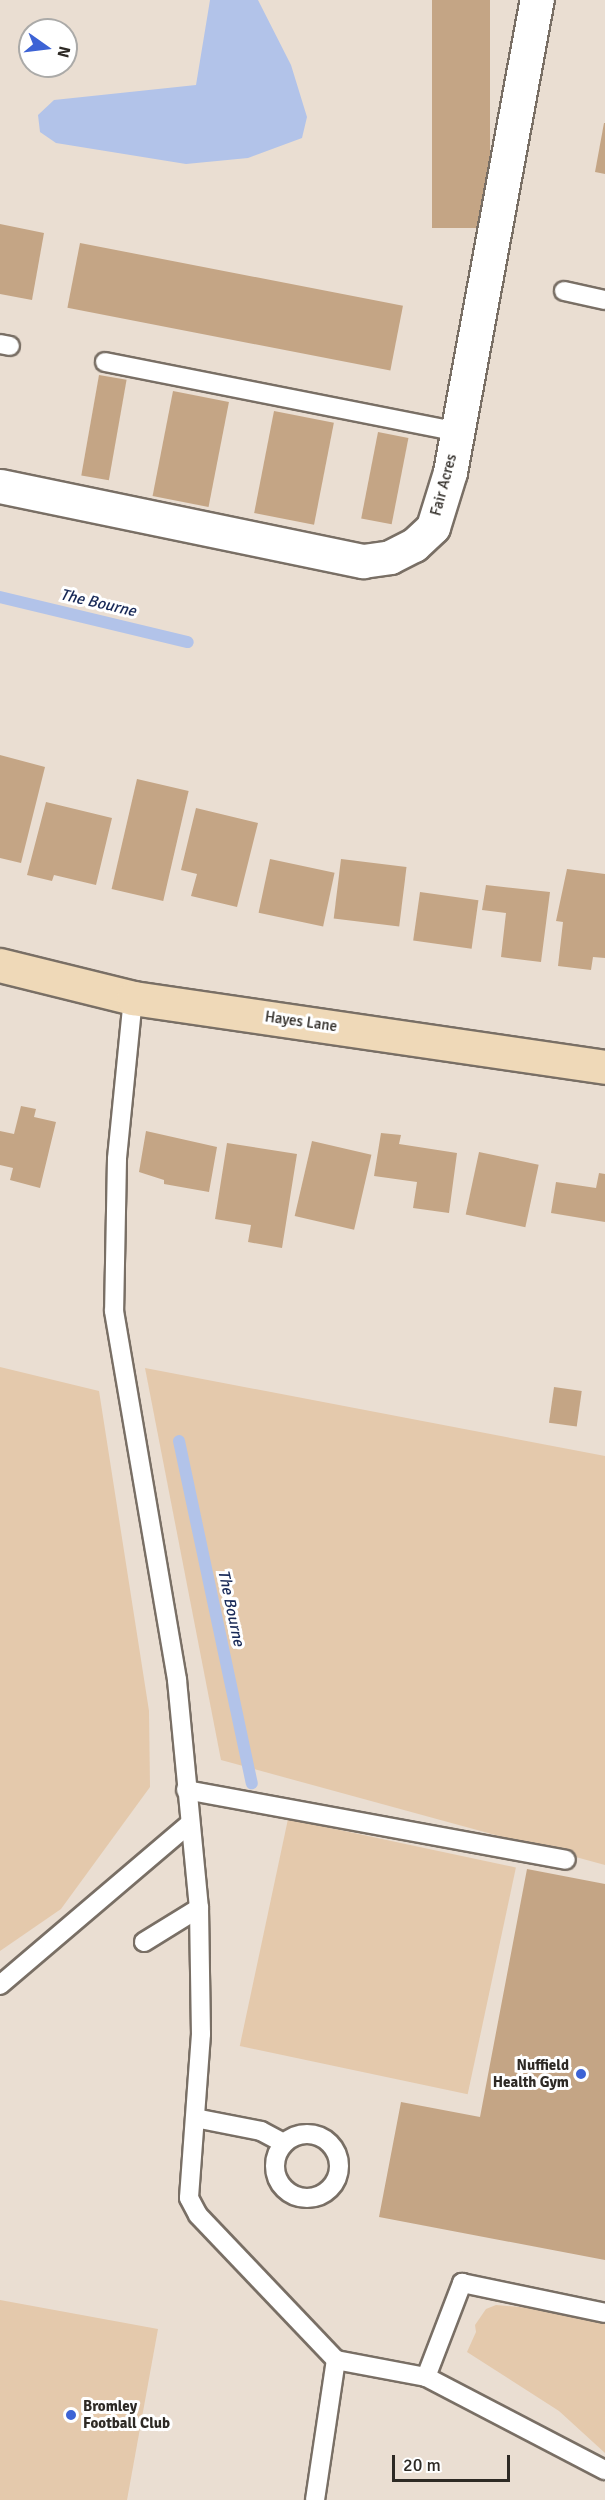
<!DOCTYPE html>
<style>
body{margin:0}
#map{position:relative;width:605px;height:2500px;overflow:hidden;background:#eaded2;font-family:Signika,sans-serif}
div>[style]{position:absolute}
.green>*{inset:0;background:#e4c9ac;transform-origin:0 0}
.water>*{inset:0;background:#b2c3e9}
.stream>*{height:12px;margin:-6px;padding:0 6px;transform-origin:6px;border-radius:6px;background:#b2c3e9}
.building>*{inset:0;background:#c4a585;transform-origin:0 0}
.roads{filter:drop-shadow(2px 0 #796f65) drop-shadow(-2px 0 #796f65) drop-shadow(0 2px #796f65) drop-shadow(0 -2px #796f65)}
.service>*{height:18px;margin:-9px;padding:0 9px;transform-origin:9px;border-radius:9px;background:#fff}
.service>.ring{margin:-9px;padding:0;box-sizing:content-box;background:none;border:18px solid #fff;border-radius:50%}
.minor>*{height:33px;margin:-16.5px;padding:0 16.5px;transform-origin:16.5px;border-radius:16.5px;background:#fff}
.secondary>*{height:33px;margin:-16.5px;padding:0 16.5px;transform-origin:16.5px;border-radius:16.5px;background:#efd9b8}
.dots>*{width:16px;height:16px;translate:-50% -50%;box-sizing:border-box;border:3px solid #fff;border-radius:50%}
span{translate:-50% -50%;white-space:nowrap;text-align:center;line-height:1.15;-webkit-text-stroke:6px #fff;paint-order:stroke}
.street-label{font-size:15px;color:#2e2a25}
.poi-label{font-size:15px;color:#2e2a25;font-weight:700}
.right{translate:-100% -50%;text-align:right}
.left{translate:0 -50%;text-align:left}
.water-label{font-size:16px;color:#182957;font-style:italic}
.north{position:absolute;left:18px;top:18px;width:60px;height:60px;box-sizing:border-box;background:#fff;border:2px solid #abaaa8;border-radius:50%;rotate:104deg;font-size:16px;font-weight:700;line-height:24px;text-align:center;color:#2e2a25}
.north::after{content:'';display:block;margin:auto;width:21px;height:27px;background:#3d63d5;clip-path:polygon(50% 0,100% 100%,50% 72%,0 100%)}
.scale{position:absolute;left:392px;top:2455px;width:118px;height:27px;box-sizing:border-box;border:3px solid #2e2a25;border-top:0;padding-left:8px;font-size:18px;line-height:21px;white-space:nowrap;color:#2e2a25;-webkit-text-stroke:4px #fff;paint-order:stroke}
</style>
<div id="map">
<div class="green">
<div style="clip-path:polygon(0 1367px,99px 1391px,149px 1711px,150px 1787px,61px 1909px,0 1951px)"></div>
<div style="clip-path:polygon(145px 1368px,605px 1456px,605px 1865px,221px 1760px)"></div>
<div style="left:288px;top:1819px;width:233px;height:232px;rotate:12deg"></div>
<div style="clip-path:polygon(0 2300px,158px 2329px,127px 2500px,0 2500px)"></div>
<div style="clip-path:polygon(496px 2305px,576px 2312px,597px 2322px,605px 2321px,605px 2453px,559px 2411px,467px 2352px,476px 2332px,475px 2325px,486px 2309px)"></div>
</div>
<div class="water">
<div style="clip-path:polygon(210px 0,258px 0,291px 65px,307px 117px,302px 138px,248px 158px,186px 164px,56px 143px,40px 132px,38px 115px,54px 100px,196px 85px)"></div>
</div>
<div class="stream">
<div style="left:0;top:597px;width:193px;rotate:13.5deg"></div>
<div style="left:179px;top:1441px;width:350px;rotate:78deg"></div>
</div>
<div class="building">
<div style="left:432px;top:0;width:58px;height:228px"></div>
<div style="clip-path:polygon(604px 123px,605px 123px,605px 174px,595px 172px)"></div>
<div style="clip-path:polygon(0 224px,44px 233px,32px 300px,0 294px)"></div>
<div style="left:80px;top:243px;width:329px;height:66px;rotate:11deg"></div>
<div style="left:99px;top:375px;width:28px;height:102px;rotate:10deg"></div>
<div style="left:173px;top:391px;width:57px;height:107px;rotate:11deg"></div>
<div style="left:274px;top:411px;width:61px;height:104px;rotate:11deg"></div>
<div style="left:378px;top:432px;width:31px;height:88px;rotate:11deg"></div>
<div style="clip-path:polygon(0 755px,45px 767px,21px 863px,0 858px)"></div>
<div style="left:137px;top:779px;width:53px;height:113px;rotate:13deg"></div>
<div style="clip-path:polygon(46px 802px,112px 818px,96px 885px,54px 875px,52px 881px,27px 875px)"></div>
<div style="clip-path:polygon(196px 808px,258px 823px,237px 907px,191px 896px,197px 874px,181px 870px)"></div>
<div style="left:270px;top:859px;width:66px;height:55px;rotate:12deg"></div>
<div style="left:341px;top:859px;width:66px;height:60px;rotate:7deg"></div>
<div style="clip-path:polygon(567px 869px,605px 874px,605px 958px,593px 957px,591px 970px,558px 966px,563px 922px,556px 921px)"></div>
<div style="clip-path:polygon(486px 885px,550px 892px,541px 962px,501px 957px,506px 913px,482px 910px)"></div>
<div style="left:420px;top:892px;width:59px;height:49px;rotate:8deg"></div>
<div style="clip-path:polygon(21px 1106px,36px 1109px,34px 1117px,56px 1122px,40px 1188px,10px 1180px,13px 1168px,0 1165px,0 1131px,14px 1134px)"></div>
<div style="clip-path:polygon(146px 1131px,217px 1147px,209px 1192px,164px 1184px,164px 1180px,139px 1172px)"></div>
<div style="clip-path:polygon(381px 1133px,401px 1135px,399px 1144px,457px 1153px,449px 1213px,413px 1208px,417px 1182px,374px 1176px)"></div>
<div style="left:312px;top:1141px;width:61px;height:77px;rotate:13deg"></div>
<div style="clip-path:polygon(227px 1143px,297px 1154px,282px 1248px,248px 1242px,251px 1225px,215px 1219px)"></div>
<div style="left:479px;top:1152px;width:61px;height:64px;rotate:12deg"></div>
<div style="clip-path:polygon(599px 1173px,605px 1174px,605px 1222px,551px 1213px,556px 1182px,596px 1188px)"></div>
<div style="left:554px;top:1387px;width:28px;height:36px;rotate:8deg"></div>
<div style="clip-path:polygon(527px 1869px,605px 1884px,605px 2260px,379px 2217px,401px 2102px,480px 2117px)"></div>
</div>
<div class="roads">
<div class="service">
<div style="left:564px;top:291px;width:42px;rotate:12.4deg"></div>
<div style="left:0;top:344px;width:10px;rotate:11deg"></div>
<div style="left:105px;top:362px;width:360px;rotate:11.2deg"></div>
<div style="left:133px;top:998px;width:162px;rotate:95.7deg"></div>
<div style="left:117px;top:1159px;width:152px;rotate:91.1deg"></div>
<div style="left:114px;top:1311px;width:374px;rotate:80.3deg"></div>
<div style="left:177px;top:1680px;width:229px;rotate:84.5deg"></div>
<div style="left:199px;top:1908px;width:126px;rotate:89.1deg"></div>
<div style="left:201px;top:2034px;width:164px;rotate:94.2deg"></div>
<div style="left:189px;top:2198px;width:19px;rotate:62deg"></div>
<div style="left:198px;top:2215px;width:200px;rotate:46.4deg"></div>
<div style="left:336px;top:2360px;width:92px;rotate:10.7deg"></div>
<div style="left:426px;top:2377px;width:202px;rotate:27.5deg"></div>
<div style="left:186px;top:1790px;width:386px;rotate:10.4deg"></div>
<div style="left:144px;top:1942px;width:65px;rotate:-31.7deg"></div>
<div style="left:0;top:1985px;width:248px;rotate:-40.4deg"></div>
<div style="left:195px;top:2118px;width:67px;rotate:11.1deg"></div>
<div style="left:261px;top:2131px;width:26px;rotate:28deg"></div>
<div class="ring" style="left:275px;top:2134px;width:46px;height:46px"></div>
<div style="left:426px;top:2377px;width:101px;rotate:-69deg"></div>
<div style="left:462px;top:2283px;width:146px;rotate:11.8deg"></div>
<div style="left:315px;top:2500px;width:142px;rotate:-81.5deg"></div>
</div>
<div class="minor">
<div style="left:0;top:486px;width:371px;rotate:11.7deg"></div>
<div style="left:363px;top:561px;width:27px;rotate:-8deg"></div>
<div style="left:390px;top:557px;width:27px;rotate:-27deg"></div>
<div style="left:414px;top:545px;width:26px;rotate:-43deg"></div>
<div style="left:433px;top:527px;width:58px;rotate:-72.8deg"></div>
<div style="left:450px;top:472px;width:480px;rotate:-79.6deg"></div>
</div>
<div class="secondary">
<div style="left:0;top:965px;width:137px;rotate:13.9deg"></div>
<div style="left:133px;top:998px;width:477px;rotate:8.3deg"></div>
</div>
</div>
<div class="dots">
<div style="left:581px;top:2074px;background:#3d63d5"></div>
<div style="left:71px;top:2415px;background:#3d63d5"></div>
</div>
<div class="street-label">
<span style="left:444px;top:485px;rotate:-75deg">Fair Acres</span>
<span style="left:301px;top:1022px;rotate:8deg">Hayes Lane</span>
</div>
<div class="poi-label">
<span class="right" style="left:569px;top:2074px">Nuffield<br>Health Gym</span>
<span class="left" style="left:83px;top:2415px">Bromley<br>Football Club</span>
</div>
<div class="water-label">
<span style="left:98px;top:603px;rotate:13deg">The Bourne</span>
<span style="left:231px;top:1608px;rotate:78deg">The Bourne</span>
</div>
<div class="north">N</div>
<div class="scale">20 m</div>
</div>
